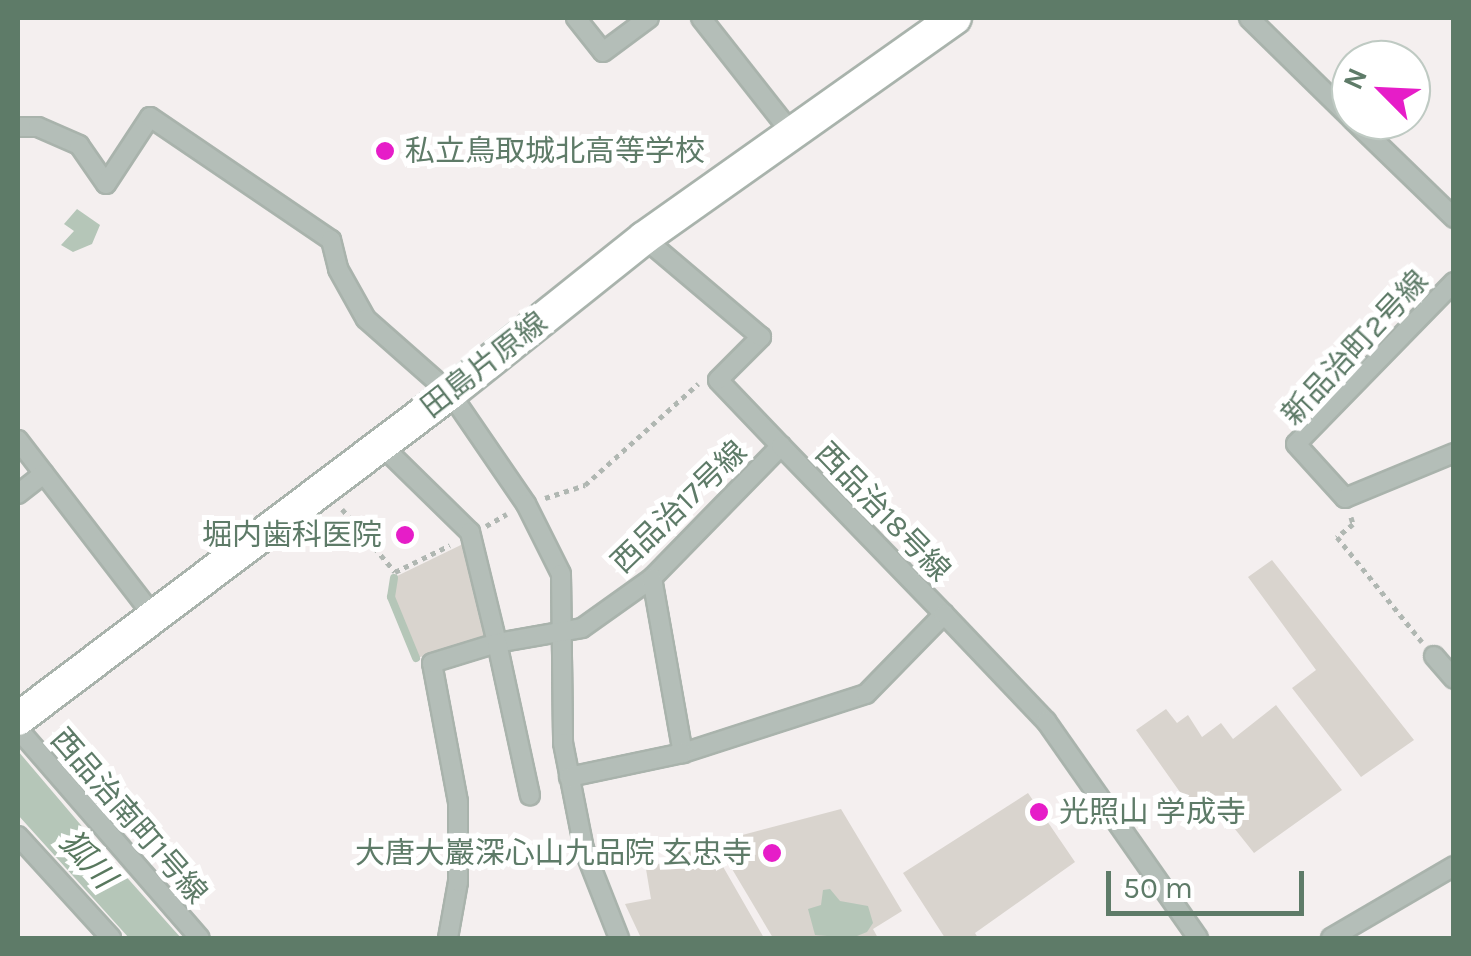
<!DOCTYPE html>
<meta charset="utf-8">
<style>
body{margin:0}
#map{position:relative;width:1471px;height:956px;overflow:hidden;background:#f4efef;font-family:Karla,"Noto Sans JP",sans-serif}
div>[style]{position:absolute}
.green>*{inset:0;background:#d9d4ce}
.water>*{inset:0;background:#b5c6b8}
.stream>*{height:8px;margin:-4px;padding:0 4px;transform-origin:4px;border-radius:4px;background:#b5c6b8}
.path>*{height:5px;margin-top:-2.5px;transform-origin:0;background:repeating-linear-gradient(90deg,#b0b7b2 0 5px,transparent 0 10px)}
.roads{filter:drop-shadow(2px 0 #a9b3ac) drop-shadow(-2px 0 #a9b3ac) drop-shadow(0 2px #a9b3ac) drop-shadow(0 -2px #a9b3ac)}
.minor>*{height:18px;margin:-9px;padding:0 9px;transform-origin:9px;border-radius:9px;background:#b4beb8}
.major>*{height:32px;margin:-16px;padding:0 16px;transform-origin:16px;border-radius:16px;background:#fff}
.dots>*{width:28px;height:28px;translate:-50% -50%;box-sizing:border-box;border:5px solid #fff;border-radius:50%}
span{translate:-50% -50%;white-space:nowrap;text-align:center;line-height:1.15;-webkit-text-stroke:10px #fff;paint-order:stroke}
.poi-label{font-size:30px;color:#5e7b68}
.left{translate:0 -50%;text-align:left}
.right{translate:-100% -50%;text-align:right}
.street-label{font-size:30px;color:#5e7b68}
.water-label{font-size:32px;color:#58785e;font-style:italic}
.frame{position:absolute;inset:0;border:20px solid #5e7b68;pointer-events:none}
.north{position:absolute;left:1331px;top:40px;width:100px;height:100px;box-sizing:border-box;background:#fff;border:2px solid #bfcac3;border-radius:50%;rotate:294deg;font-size:28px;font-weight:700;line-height:40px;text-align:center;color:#5e7b68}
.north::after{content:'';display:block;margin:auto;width:35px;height:45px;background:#e61dc8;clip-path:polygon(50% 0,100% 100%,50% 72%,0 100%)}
.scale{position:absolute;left:1106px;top:871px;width:198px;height:45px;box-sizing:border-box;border:5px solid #5e7b68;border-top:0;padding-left:12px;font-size:30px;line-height:35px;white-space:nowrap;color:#5e7b68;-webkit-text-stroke:8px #fff;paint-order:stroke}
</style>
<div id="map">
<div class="green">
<div style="clip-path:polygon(465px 543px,485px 637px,417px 658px,393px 597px,397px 576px)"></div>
<div style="clip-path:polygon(1272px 560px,1414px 740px,1361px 777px,1292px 688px,1316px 670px,1248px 577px)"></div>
<div style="clip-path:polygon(1276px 705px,1342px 790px,1254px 853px,1223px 814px,1204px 826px,1136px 730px,1166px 709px,1177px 723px,1188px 715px,1202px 737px,1221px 723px,1233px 739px)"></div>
<div style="clip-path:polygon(1028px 793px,1075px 862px,975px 933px,978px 938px,945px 938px,903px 873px)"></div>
<div style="clip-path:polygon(841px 809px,902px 911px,873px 929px,878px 938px,773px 938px,716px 842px)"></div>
<div style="clip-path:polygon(710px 844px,764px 938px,641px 938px,625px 904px,651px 899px,646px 869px)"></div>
</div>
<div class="water">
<div style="clip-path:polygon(77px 209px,100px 225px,92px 244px,73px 252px,61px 245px,74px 231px,64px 224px)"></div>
<div style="clip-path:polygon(18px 751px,97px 844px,181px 938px,129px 938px,18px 815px)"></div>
<div style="clip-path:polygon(830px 889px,840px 901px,868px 906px,873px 923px,867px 932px,852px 938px,815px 935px,808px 909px,821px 905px,823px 890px)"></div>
</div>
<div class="stream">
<div style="left:394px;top:578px;width:19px;rotate:99deg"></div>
<div style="left:391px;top:597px;width:66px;rotate:67.7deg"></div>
</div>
<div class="path">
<div style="left:545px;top:498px;width:42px;rotate:-18deg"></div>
<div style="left:585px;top:485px;width:152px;rotate:-41.8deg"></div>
<div style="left:342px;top:509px;width:82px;rotate:49.9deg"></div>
<div style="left:395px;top:572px;width:61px;rotate:-26.1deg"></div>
<div style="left:1351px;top:517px;width:7px;rotate:74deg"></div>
<div style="left:1353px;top:524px;width:21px;rotate:141deg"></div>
<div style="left:1337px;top:537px;width:135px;rotate:51deg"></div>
<div style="left:486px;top:526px;width:24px;rotate:-30deg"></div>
</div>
<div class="roads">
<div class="minor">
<div style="left:576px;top:18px;width:43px;rotate:51.5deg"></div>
<div style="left:603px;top:52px;width:57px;rotate:-36.5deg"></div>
<div style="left:701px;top:18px;width:149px;rotate:51.8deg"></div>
<div style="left:1249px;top:18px;width:143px;rotate:44.4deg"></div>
<div style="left:1353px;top:120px;width:141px;rotate:44.1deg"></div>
<div style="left:18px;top:127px;width:20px"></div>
<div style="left:38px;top:127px;width:45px;rotate:23.7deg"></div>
<div style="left:79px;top:145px;width:47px;rotate:55.3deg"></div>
<div style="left:106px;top:184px;width:80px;rotate:-56.7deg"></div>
<div style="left:150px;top:117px;width:219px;rotate:34.2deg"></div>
<div style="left:331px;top:240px;width:30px;rotate:76deg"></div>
<div style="left:338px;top:269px;width:57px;rotate:60.8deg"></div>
<div style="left:366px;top:319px;width:112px;rotate:41.4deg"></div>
<div style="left:450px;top:393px;width:135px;rotate:55.6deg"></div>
<div style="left:526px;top:504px;width:78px;rotate:63.4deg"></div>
<div style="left:561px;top:574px;width:169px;rotate:89.3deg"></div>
<div style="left:563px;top:743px;width:108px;rotate:78.8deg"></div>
<div style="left:584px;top:849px;width:96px;rotate:68.5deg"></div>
<div style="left:1454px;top:282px;width:226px;rotate:134.3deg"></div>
<div style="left:1296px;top:444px;width:73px;rotate:47.8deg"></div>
<div style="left:1345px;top:498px;width:118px;rotate:-22.4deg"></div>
<div style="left:18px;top:440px;width:225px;rotate:52.4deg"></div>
<div style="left:380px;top:444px;width:126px;rotate:44.4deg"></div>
<div style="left:470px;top:532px;width:114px;rotate:76.3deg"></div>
<div style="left:497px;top:643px;width:86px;rotate:-10deg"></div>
<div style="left:582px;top:628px;width:86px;rotate:-35.5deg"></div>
<div style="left:652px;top:578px;width:185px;rotate:-45.7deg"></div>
<div style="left:781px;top:446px;width:91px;rotate:-133.7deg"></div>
<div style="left:718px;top:380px;width:61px;rotate:-45deg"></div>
<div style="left:761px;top:337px;width:153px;rotate:-139.8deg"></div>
<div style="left:18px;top:494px;width:33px;rotate:-38deg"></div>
<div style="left:652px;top:578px;width:178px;rotate:80deg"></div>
<div style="left:683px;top:753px;width:192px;rotate:-17.9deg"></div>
<div style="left:866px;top:694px;width:112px;rotate:-45.7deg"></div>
<div style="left:944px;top:614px;width:234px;rotate:-134.1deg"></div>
<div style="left:944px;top:614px;width:148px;rotate:46.4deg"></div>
<div style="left:1046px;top:721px;width:265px;rotate:55deg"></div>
<div style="left:1434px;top:656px;width:30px;rotate:49deg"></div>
<div style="left:18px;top:729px;width:277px;rotate:49deg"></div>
<div style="left:569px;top:777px;width:116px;rotate:-11.9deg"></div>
<div style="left:18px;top:836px;width:138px;rotate:47.6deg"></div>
<div style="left:448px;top:938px;width:57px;rotate:-79.9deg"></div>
<div style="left:458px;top:882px;width:80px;rotate:-90deg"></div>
<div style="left:458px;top:802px;width:141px;rotate:-100.6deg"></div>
<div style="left:432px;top:663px;width:68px;rotate:-17.1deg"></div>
<div style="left:497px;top:643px;width:156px;rotate:77.8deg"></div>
<div style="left:1331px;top:938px;width:143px;rotate:-30.3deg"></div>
</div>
<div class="major">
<div style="left:18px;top:719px;width:541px;rotate:-37.04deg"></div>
<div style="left:450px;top:393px;width:248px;rotate:-38.6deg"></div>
<div style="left:644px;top:238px;width:381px;rotate:-35.3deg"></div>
</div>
</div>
<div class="dots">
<div style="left:385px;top:151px;background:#e61dc8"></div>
<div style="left:405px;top:535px;background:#e61dc8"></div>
<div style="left:1039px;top:812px;background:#e61dc8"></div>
<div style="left:772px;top:853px;background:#e61dc8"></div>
</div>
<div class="poi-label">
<span class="left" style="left:405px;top:151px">私立鳥取城北高等学校</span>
<span class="right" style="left:382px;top:535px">堀内歯科医院</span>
<span class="left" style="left:1059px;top:812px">光照山 学成寺</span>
<span class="right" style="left:752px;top:853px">大唐大巖深心山九品院 玄忠寺</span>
</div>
<div class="street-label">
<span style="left:1355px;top:348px;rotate:-47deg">新品治町2号線</span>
<span style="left:484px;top:365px;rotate:-38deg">田島片原線</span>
<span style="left:679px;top:507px;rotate:-44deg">西品治17号線</span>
<span style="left:883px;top:512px;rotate:46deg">西品治18号線</span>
<span style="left:129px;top:816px;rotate:49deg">西品治南町1号線</span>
</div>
<div class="water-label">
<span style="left:87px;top:860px;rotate:48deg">狐川</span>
</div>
<div class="frame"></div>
<div class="north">N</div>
<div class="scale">50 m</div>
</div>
